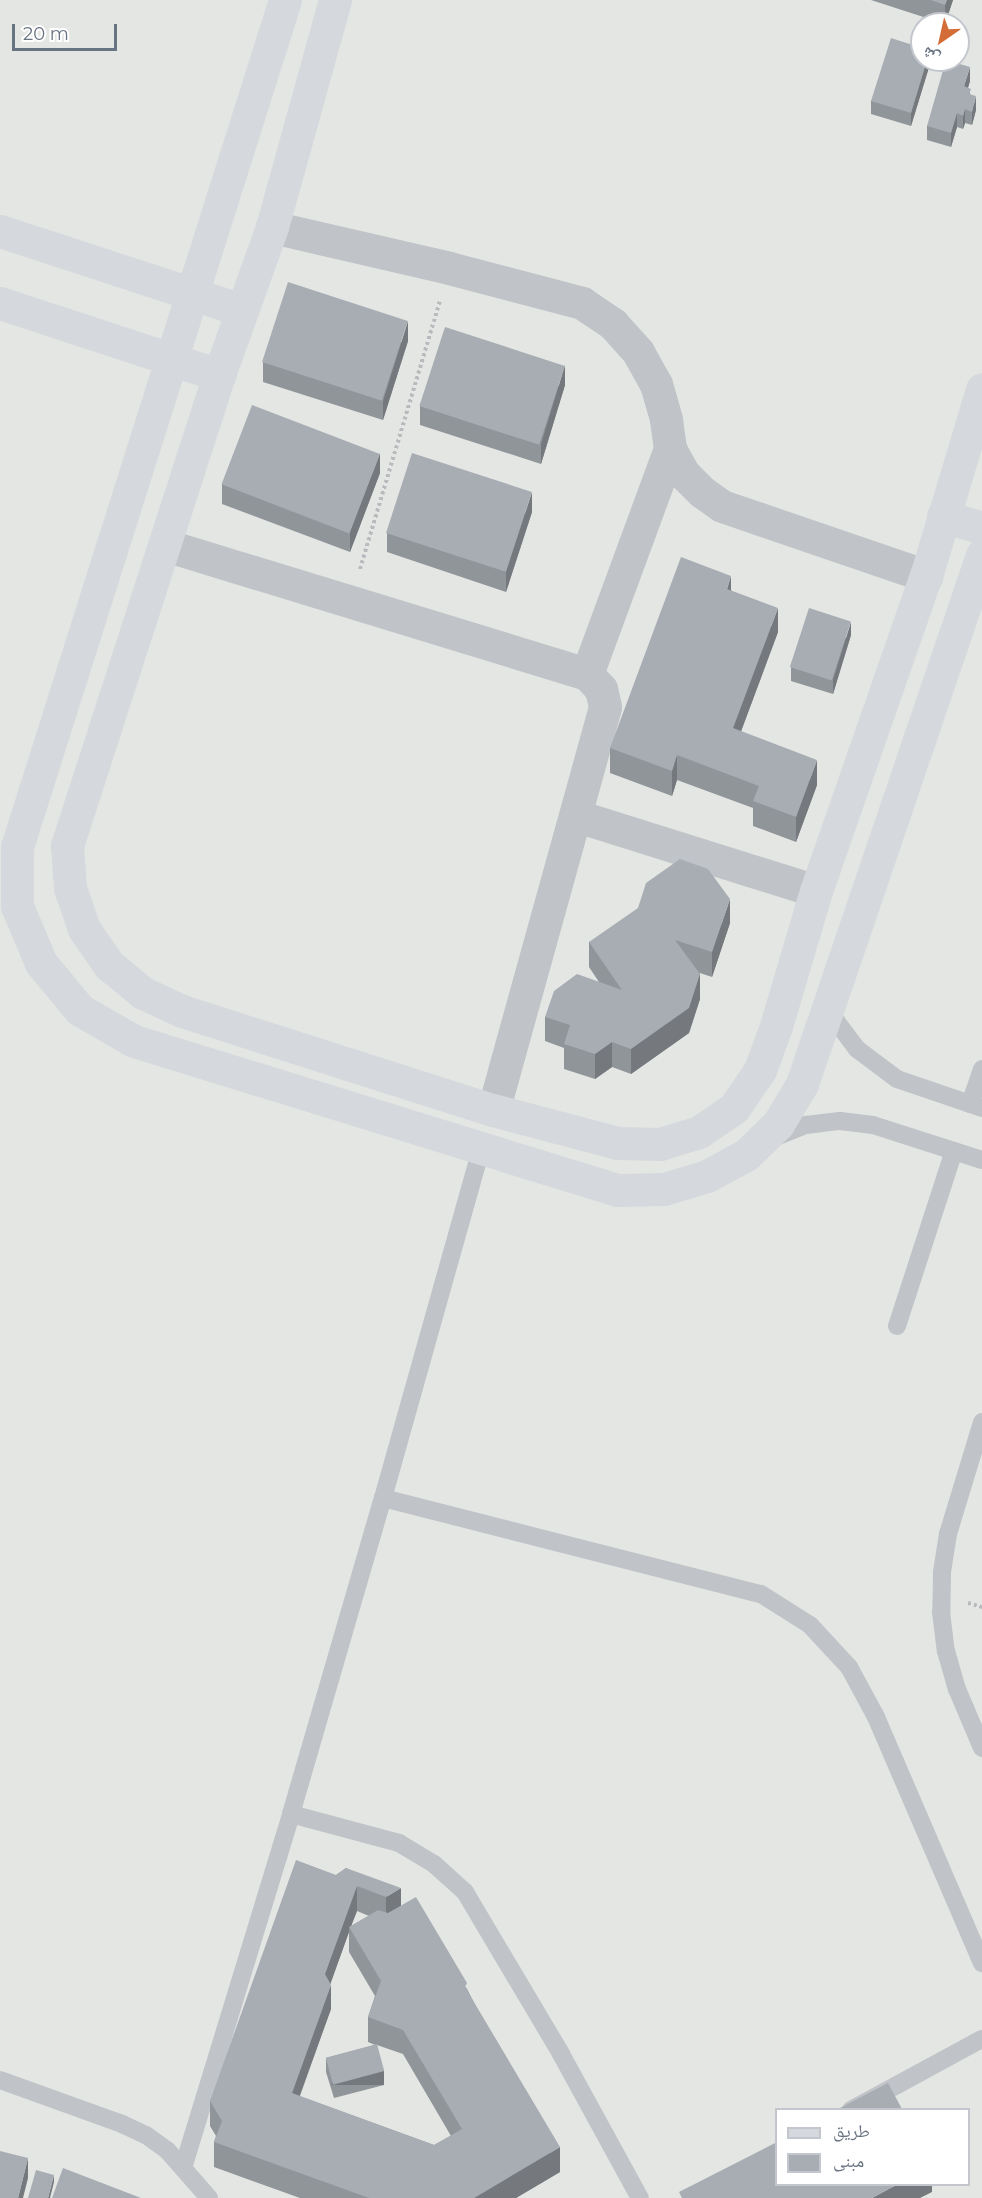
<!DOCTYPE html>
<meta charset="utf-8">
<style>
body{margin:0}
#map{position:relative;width:982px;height:2198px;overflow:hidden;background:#f6f7f4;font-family:Montserrat,"Noto Naskh Arabic",sans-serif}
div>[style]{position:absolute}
.built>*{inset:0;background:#e4e6e4}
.path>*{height:4px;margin-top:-2px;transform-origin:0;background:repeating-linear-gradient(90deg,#b8babd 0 3px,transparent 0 6px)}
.lane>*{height:18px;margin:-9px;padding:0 9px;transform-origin:9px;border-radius:9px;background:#c0c3c7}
.street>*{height:33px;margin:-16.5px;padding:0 16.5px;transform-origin:16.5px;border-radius:16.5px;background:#c0c3c7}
.secondary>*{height:33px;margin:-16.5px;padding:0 16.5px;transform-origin:16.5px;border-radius:16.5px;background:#d5d8dc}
.wall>*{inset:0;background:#90959a}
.shaded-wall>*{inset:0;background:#75797d;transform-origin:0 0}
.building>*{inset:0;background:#a7adb3;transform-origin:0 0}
span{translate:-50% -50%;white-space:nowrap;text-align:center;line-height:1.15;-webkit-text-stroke:6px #fff;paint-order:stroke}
.legend{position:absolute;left:775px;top:2108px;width:195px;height:78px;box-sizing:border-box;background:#fff;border:2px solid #c3c7cd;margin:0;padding:8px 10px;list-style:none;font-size:18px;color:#697482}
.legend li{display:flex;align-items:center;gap:12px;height:30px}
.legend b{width:30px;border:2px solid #c3c7cd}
.north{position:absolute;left:910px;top:12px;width:60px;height:60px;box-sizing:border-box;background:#fff;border:2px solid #c3c7cd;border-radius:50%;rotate:214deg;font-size:16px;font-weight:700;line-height:24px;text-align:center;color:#697482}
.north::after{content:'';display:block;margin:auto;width:21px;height:27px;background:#d36c37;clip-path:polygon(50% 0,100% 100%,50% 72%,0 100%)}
.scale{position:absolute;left:12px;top:24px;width:105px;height:27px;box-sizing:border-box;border:3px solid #697482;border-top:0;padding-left:8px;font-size:18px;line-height:21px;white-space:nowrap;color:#697482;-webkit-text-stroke:4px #fff;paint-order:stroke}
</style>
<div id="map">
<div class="built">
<div style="clip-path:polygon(evenodd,0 0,982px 0,982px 2198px,0 2198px,0 0,922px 24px,958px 24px,958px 60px,922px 60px,922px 24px,0 0,776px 2110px,968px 2110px,968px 2184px,776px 2184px,776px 2110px)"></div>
</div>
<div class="path">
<div style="left:360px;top:569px;width:281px;rotate:-73.4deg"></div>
<div style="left:968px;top:1603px;width:15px;rotate:16deg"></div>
</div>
<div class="lane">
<div style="left:827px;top:1009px;width:50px;rotate:53.1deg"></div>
<div style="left:857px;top:1049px;width:50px;rotate:36.9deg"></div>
<div style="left:897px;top:1079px;width:90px;rotate:18.8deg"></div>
<div style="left:970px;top:1104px;width:37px;rotate:-71deg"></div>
<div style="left:771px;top:1139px;width:38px;rotate:-22deg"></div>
<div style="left:806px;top:1125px;width:34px;rotate:-7deg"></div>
<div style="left:840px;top:1121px;width:33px;rotate:7deg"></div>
<div style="left:873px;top:1125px;width:114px;rotate:17.8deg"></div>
<div style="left:897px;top:1326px;width:184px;rotate:-72deg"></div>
<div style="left:982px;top:1422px;width:117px;rotate:106.9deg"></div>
<div style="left:948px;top:1534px;width:39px;rotate:99deg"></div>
<div style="left:942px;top:1573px;width:39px;rotate:91deg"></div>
<div style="left:941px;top:1612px;width:39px;rotate:83deg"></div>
<div style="left:946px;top:1651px;width:40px;rotate:74deg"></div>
<div style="left:957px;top:1689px;width:64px;rotate:67deg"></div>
<div style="left:383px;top:1498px;width:390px;rotate:14.3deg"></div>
<div style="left:761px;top:1594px;width:58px;rotate:32.3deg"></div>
<div style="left:810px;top:1625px;width:57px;rotate:47.1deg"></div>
<div style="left:849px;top:1667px;width:57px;rotate:61.6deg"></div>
<div style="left:876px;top:1717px;width:268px;rotate:66.7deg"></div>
<div style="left:291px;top:1814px;width:112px;rotate:15deg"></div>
<div style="left:399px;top:1843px;width:41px;rotate:31deg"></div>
<div style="left:434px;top:1864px;width:42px;rotate:42.1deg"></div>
<div style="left:465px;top:1892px;width:188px;rotate:59.3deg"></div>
<div style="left:561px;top:2054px;width:164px;rotate:61.3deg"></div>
<div style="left:0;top:2080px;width:130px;rotate:19.8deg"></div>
<div style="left:122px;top:2124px;width:26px;rotate:25deg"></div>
<div style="left:146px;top:2135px;width:26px;rotate:36deg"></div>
<div style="left:167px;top:2150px;width:64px;rotate:48.8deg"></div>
<div style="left:851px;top:2110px;width:149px;rotate:-28.5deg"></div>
<div style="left:183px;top:2168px;width:370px;rotate:-73deg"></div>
<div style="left:291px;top:1814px;width:329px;rotate:-73.8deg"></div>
<div style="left:383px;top:1498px;width:362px;rotate:-74.3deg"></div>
</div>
<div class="street">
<div style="left:272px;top:227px;width:182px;rotate:13deg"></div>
<div style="left:449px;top:268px;width:138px;rotate:14.7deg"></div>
<div style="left:582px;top:303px;width:37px;rotate:34deg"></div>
<div style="left:613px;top:324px;width:38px;rotate:48deg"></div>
<div style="left:638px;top:352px;width:37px;rotate:61deg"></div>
<div style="left:656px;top:384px;width:37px;rotate:74deg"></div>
<div style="left:666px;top:420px;width:29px;rotate:82deg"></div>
<div style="left:670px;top:449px;width:29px;rotate:61deg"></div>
<div style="left:684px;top:474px;width:25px;rotate:45deg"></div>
<div style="left:702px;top:492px;width:24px;rotate:35deg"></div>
<div style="left:722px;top:506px;width:216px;rotate:18.9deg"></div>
<div style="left:165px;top:545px;width:441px;rotate:17deg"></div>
<div style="left:587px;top:674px;width:21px;rotate:47deg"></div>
<div style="left:601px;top:689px;width:18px;rotate:77deg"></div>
<div style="left:605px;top:707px;width:418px;rotate:105.5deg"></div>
<div style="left:587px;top:674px;width:240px;rotate:-69.8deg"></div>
<div style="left:577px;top:816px;width:250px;rotate:17.4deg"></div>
</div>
<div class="secondary">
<div style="left:285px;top:0;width:888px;rotate:107.56deg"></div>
<div style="left:17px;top:847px;width:59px;rotate:90deg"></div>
<div style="left:17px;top:906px;width:62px;rotate:67.2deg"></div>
<div style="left:41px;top:963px;width:61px;rotate:50.3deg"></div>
<div style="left:80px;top:1010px;width:62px;rotate:29.9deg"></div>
<div style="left:134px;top:1041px;width:505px;rotate:17.14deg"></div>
<div style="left:617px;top:1190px;width:47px;rotate:-1.2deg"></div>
<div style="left:664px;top:1189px;width:45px;rotate:-16.8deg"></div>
<div style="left:707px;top:1176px;width:44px;rotate:-28.3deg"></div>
<div style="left:746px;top:1155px;width:45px;rotate:-44.1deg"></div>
<div style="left:778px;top:1124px;width:47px;rotate:-59deg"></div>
<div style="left:802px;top:1084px;width:559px;rotate:-71.21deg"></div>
<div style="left:335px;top:0;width:236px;rotate:105.5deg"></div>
<div style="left:272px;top:227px;width:157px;rotate:109.7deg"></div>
<div style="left:219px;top:375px;width:494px;rotate:107.9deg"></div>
<div style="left:67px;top:845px;width:43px;rotate:86deg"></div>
<div style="left:70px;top:888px;width:43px;rotate:71.1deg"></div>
<div style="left:84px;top:929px;width:44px;rotate:55.2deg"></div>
<div style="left:109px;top:965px;width:44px;rotate:39.5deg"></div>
<div style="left:143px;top:993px;width:43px;rotate:24.8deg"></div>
<div style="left:182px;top:1011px;width:326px;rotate:17.7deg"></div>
<div style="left:493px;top:1110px;width:129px;rotate:14.8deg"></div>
<div style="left:618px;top:1143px;width:42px;rotate:1.4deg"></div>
<div style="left:660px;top:1144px;width:41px;rotate:-17.1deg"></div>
<div style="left:699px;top:1132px;width:42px;rotate:-34.4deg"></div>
<div style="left:734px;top:1108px;width:46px;rotate:-55.6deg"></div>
<div style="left:760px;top:1070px;width:47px;rotate:-70deg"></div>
<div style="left:776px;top:1026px;width:141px;rotate:-73.5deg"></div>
<div style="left:816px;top:891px;width:334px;rotate:-70.8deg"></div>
<div style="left:926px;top:576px;width:195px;rotate:-73.3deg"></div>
<div style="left:0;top:231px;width:255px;rotate:18.1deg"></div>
<div style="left:0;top:303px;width:231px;rotate:18.2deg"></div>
<div style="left:943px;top:516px;width:41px;rotate:17.1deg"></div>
</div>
<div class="wall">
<div style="clip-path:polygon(871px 0,953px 0,945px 24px)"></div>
<div style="clip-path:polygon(930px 60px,930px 64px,911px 126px,871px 114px,871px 101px)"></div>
<div style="clip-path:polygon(970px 81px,968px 88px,976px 110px,972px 125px,965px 123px,963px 129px,957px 127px,951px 147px,927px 140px,927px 126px)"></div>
<div style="clip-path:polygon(408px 341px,383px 420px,263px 382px,263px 362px)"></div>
<div style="clip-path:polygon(565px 385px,541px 464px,420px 425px,420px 406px)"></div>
<div style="clip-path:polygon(380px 473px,350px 552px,222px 504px,222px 484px)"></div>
<div style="clip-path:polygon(532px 512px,506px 592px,387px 552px,387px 533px)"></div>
<div style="clip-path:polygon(731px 590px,778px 632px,741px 731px,817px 785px,796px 842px,753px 826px,753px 808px,677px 780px,672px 796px,610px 773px,610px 748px)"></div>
<div style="clip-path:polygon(851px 635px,833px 694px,791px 681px,791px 667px)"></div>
<div style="clip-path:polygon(730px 923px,712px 977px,700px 973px,700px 999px,689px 1033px,631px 1074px,612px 1067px,595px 1079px,564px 1069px,564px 1048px,545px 1041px,545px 1017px,599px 982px,589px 967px,589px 942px)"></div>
<div style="clip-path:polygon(evenodd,346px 1868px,401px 1906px,467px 1989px,560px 2172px,516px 2198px,300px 2198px,214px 2167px,214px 2142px,216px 2136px,210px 2126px,210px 2101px,336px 1875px,346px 1868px,357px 1911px,369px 1916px,351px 1926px,357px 1911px,346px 1868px,349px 1932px,349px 1952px,375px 1996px,368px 2017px,368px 2042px,375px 2045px,326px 2058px,326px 2072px,334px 2098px,384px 2085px,377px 2045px,403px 2054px,451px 2136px,434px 2145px,299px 2096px,331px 2009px,330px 1984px,349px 1932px)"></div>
</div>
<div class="shaded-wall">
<div style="clip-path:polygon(947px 0,953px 0,945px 24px,945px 5px)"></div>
<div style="clip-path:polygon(927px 60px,930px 60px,930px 64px,911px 126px,911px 113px)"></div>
<div style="clip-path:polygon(970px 67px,970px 81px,964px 100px,964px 86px)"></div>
<div style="clip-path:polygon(976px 96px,976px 110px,972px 125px,972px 112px)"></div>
<div style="clip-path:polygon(965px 109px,965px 123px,963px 129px,963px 116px)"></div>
<div style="clip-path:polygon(957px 113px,957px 127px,951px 147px,951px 133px)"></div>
<div style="clip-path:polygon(408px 321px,408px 341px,383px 420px,383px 401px)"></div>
<div style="clip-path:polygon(565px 365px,565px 385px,541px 464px,541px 444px)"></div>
<div style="clip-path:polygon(380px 453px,380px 473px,350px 552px,350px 532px)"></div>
<div style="clip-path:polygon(532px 492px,532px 512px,506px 592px,506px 572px)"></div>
<div style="clip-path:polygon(731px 576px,731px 601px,727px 589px)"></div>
<div style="clip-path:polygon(778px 608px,778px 632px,733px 753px,733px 728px)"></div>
<div style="clip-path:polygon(851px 622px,851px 635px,833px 694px,833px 680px)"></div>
<div style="clip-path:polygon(677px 755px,677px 780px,672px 796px,672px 771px)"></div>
<div style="clip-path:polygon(817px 760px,817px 785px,796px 842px,796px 817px)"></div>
<div style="clip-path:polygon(730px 899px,730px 923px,712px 977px,712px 952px)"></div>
<div style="clip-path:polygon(700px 974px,700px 999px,689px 1033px,631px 1074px,631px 1049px)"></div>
<div style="clip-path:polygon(612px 1042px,612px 1067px,595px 1079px,595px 1054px)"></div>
<div style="clip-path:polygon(357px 1886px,357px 1911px,350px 1929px,349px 1927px,349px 1932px,325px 1999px,325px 1974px)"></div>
<div style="clip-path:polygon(401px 1888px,401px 1913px,386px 1922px,386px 1897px)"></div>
<div style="clip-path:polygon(331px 1985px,331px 2009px,292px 2118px,292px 2093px)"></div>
<div style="left:384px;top:2071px;width:14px;height:52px;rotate:90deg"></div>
<div style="clip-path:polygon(560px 2147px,560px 2172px,516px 2198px,474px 2198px)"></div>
<div style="clip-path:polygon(28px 2158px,28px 2178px,23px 2198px,18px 2198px)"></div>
<div style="clip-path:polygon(54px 2175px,54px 2182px,50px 2198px,48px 2198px)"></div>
<div style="clip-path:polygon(898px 2184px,932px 2184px,932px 2192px,920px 2198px,872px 2198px)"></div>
</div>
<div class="building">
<div style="clip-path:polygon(931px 0,947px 0,945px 5px)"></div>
<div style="clip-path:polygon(891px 38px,922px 48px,922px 60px,927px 60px,911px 113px,871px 101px)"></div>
<div style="clip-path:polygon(946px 60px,970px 67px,964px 86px,971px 89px,969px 94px,976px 96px,972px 112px,965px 109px,963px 116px,957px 113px,951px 133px,927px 126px)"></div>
<div style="left:288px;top:282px;width:126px;height:84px;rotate:18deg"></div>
<div style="left:445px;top:327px;width:126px;height:83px;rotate:18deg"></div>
<div style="left:252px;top:405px;width:137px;height:85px;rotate:21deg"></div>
<div style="left:412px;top:453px;width:126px;height:84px;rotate:18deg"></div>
<div style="clip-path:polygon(681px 557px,731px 576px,727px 589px,778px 608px,733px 728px,817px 760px,796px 817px,753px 801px,759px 786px,677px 755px,672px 771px,610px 748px)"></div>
<div style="left:809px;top:608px;width:44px;height:62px;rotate:18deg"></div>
<div style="clip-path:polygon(680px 859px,708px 869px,730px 899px,712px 952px,675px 940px,700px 974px,689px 1008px,631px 1049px,612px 1042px,595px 1054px,564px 1044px,570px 1025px,545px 1017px,554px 991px,577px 974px,622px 990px,589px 942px,638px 908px,646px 883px)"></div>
<div style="clip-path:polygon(296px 1860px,336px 1875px,346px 1868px,401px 1888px,386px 1897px,357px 1886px,325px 1974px,331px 1985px,292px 2093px,434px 2145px,462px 2129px,403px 2030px,368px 2017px,381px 1981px,349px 1927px,378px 1910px,388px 1913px,416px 1897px,467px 1983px,465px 1987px,560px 2147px,474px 2198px,369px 2198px,214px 2142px,222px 2121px,210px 2101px)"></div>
<div style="left:377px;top:2044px;width:28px;height:53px;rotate:75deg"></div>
<div style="clip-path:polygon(888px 2083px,902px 2109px,838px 2109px)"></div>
<div style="clip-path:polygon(777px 2142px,777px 2184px,898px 2184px,872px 2198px,682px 2198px,679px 2192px)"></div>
<div style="clip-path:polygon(0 2151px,28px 2158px,18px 2198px,0 2198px)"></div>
<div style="clip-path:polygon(63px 2168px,141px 2198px,52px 2198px)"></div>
<div style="clip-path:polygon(36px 2170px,54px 2175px,48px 2198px,28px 2198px)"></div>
</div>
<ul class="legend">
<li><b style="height:8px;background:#d5d8dc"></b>طريق</li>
<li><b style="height:16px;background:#a7adb3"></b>مبنى</li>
</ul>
<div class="north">ش</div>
<div class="scale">20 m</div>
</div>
